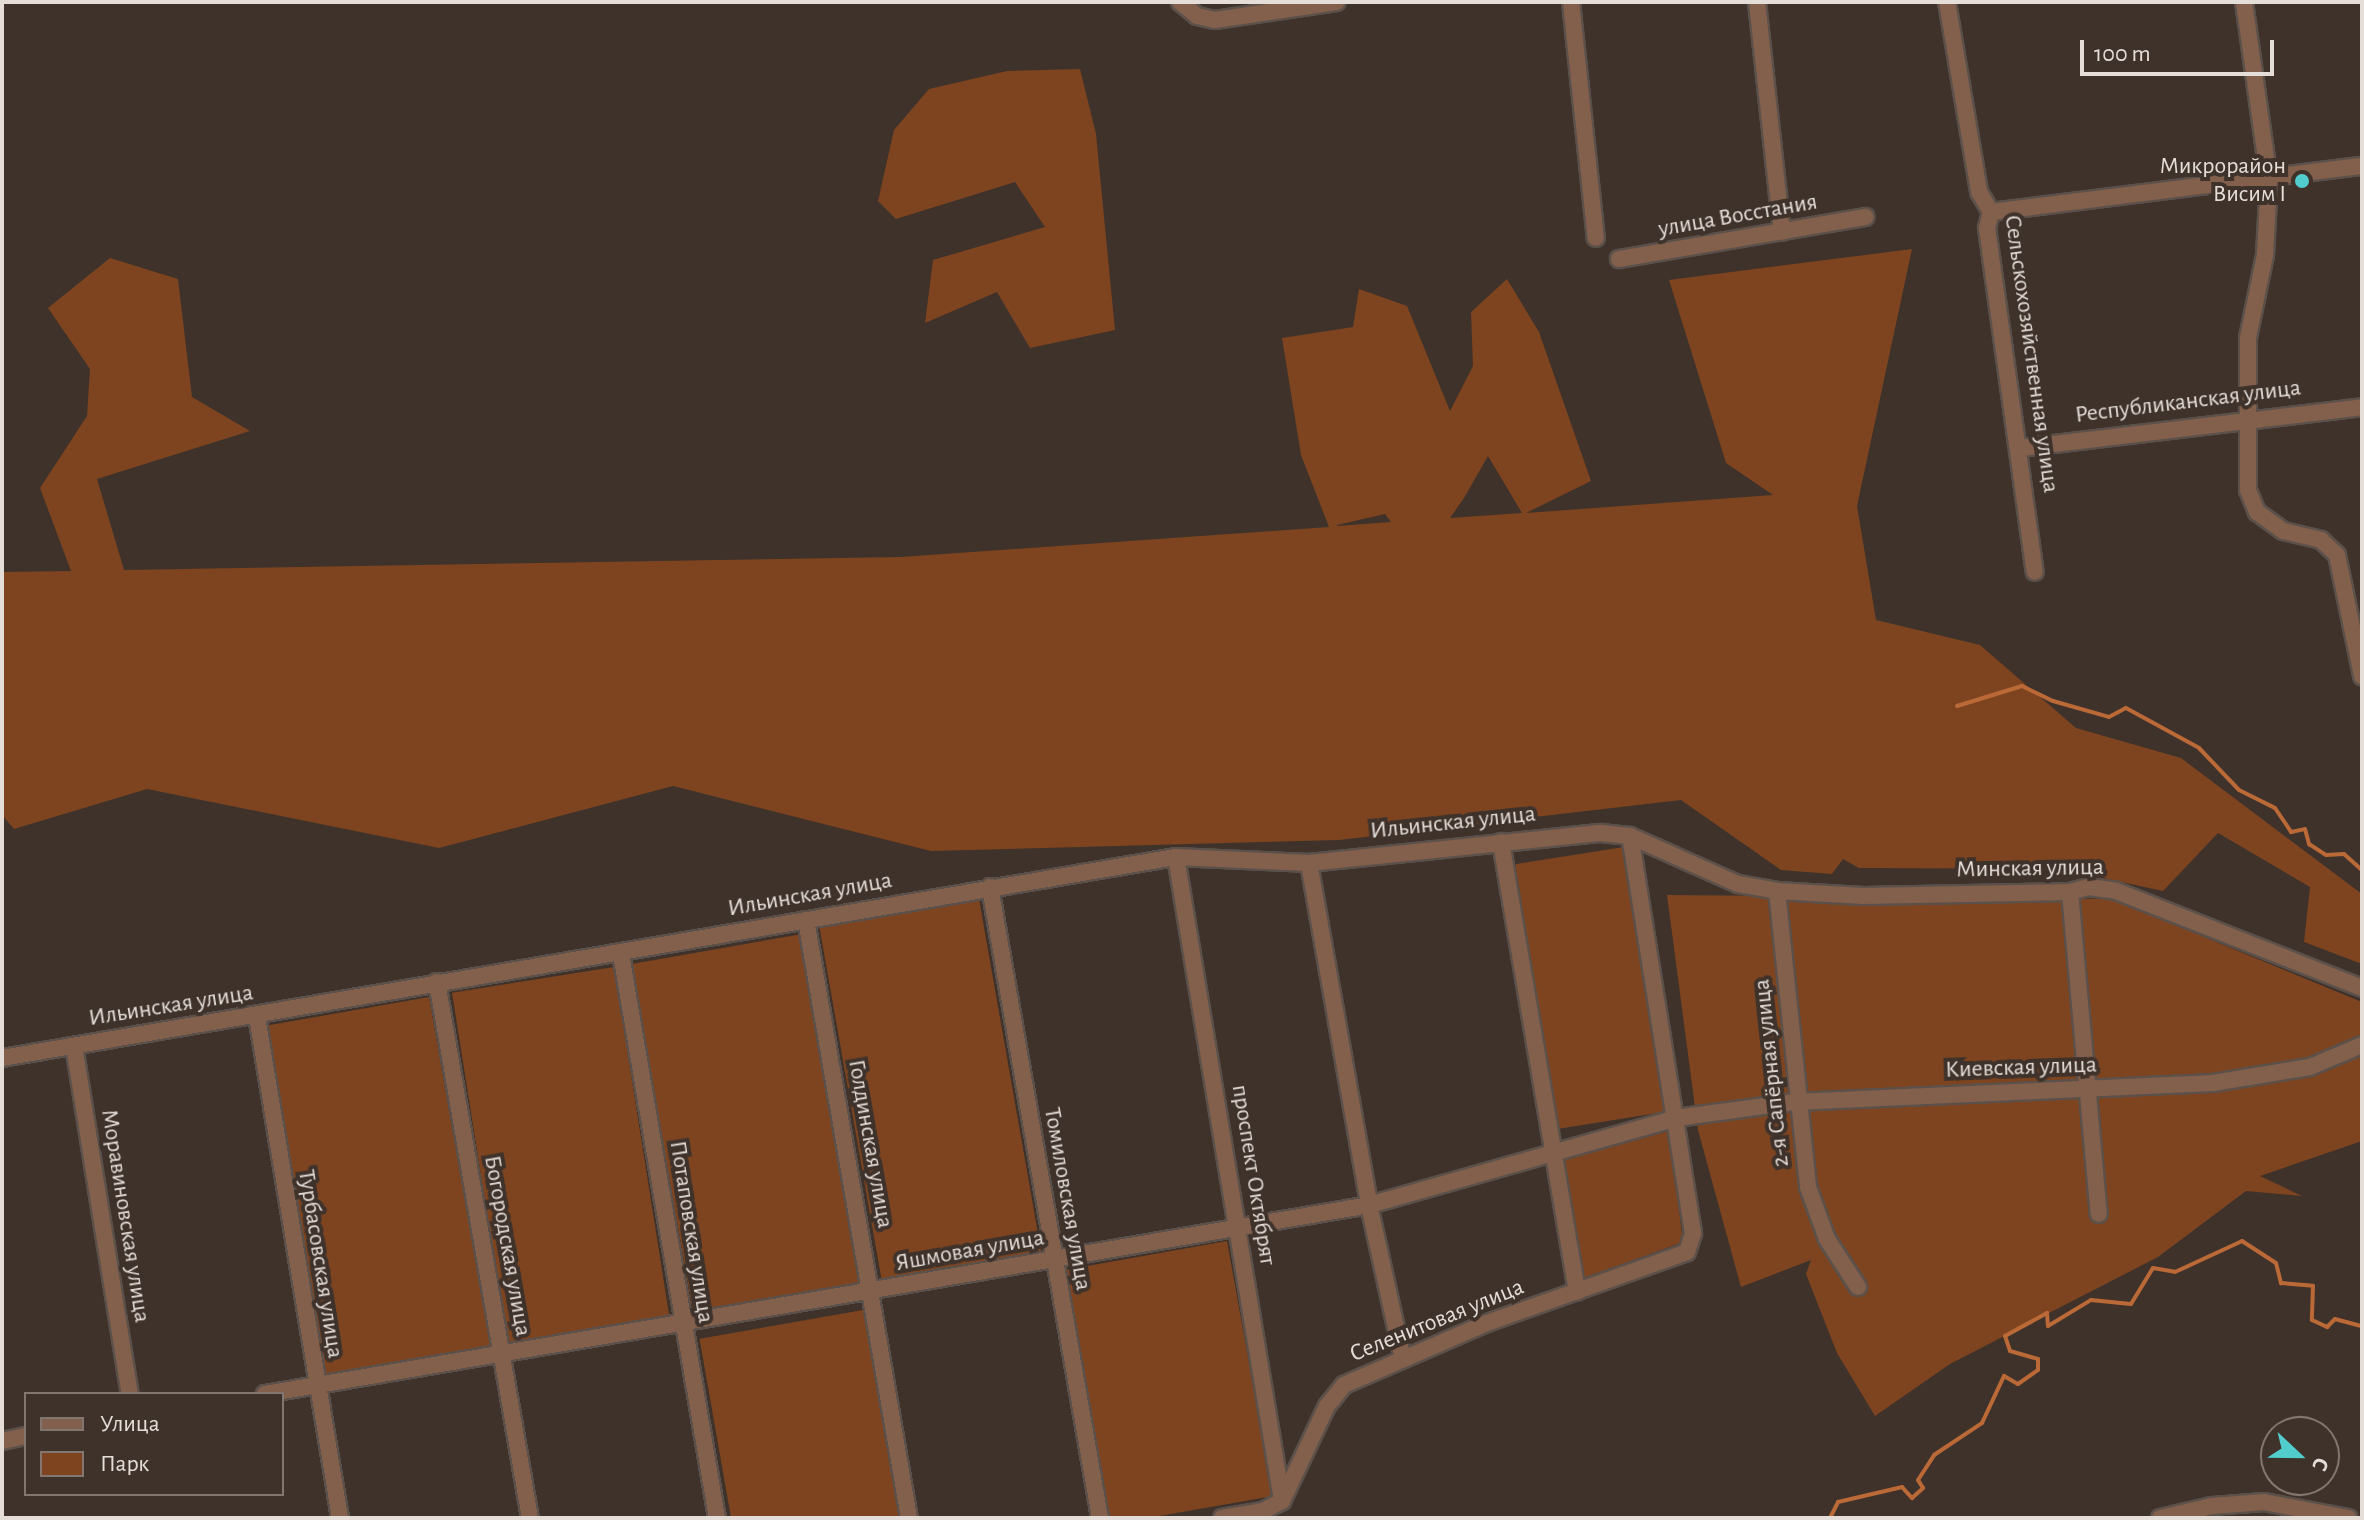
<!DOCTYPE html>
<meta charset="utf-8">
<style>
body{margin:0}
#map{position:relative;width:2364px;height:1520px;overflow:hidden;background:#3e322b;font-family:"Alegreya Sans",sans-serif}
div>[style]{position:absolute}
.green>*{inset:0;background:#7e441f;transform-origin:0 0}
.stream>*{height:4px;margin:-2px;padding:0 2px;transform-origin:2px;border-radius:2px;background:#bb6937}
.roads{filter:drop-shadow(2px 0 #5c514a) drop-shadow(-2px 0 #5c514a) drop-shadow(0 2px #5c514a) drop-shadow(0 -2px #5c514a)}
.minor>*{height:16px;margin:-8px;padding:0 8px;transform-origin:8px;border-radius:8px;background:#83604c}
.dots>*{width:22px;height:22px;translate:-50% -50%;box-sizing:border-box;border:4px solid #3e322b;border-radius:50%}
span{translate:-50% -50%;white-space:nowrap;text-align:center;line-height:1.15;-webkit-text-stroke:8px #3e322b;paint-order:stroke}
.poi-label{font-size:24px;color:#e5ddd8}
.right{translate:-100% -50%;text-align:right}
.street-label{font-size:24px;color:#e5ddd8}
.frame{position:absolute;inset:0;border:4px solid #e5ddd8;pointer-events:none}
.legend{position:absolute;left:24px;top:1392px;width:260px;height:104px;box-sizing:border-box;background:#3e322b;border:2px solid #817670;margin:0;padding:10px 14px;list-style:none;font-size:24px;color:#e5ddd8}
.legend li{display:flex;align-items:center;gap:16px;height:40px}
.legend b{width:40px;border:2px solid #817670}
.north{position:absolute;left:2260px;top:1416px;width:80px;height:80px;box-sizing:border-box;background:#3e322b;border:2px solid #817670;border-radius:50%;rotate:112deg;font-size:22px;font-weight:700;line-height:32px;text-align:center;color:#e5ddd8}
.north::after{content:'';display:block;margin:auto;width:28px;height:36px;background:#52cdce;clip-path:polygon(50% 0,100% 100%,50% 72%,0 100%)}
.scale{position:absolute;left:2080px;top:40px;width:194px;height:36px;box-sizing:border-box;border:4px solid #e5ddd8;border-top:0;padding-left:10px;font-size:24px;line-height:28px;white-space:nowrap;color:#e5ddd8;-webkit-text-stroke:6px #3e322b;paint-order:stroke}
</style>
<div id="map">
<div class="green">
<div style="clip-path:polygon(1080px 69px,1096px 134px,1115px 330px,1030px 348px,997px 292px,925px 323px,933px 260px,1045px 227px,1015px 182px,896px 219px,878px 201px,894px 130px,929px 89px,1007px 71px)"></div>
<div style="clip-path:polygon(evenodd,1912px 249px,1857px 506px,1876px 620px,1980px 645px,2076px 728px,2181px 758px,2362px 894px,2362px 964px,2304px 942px,2310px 887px,2218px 833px,2163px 891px,2062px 869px,1859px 868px,1843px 859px,1832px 874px,1781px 870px,1681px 800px,1339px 840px,931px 851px,673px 786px,439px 848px,147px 789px,14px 829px,2px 815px,2px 572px,71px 571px,40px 488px,87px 416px,90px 369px,48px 308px,110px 258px,178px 279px,192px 397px,250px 431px,97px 479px,124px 570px,901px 557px,1329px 527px,1301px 455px,1282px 338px,1353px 327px,1359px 289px,1407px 306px,1450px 411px,1473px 366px,1471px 312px,1507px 279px,1539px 332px,1591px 481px,1526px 513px,1773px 495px,1726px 463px,1669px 280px,1912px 249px,1488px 456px,1522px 513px,1450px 518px,1464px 498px,1488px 456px,1912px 249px,1385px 514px,1391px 522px,1337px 526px,1337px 525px,1385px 514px)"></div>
<div style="left:1624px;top:847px;width:268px;height:110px;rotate:81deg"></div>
<div style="clip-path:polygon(1667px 895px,2112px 899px,2362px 1002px,2362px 1141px,2260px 1176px,2302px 1196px,2246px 1191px,2158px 1257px,1950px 1364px,1875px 1416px,1837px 1353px,1806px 1274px,1811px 1260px,1741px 1287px,1698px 1130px)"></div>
<div style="left:979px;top:899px;width:360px;height:162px;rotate:80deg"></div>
<div style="left:802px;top:934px;width:354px;height:173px;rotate:80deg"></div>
<div style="left:614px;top:967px;width:354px;height:164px;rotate:81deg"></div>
<div style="left:429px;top:997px;width:356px;height:167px;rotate:80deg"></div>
<div style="clip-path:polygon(1669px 1131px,1683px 1242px,1581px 1279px,1561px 1159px)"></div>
<div style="clip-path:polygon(1227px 1241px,1273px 1496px,1148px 1518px,1109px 1518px,1065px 1270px)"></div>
<div style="left:863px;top:1310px;width:211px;height:166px;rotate:80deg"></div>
</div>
<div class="stream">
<div style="left:1957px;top:706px;width:68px;rotate:-17.1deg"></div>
<div style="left:2022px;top:686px;width:34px;rotate:26deg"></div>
<div style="left:2053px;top:701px;width:58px;rotate:15.9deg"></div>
<div style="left:2109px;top:717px;width:19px;rotate:-28deg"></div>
<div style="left:2126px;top:708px;width:83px;rotate:28.7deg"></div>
<div style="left:2199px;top:748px;width:58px;rotate:46.4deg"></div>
<div style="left:2239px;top:790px;width:40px;rotate:26.6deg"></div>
<div style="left:2275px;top:808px;width:29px;rotate:56deg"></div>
<div style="left:2291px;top:832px;width:14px;rotate:-12deg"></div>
<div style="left:2305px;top:829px;width:16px;rotate:75deg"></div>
<div style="left:2309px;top:844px;width:20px;rotate:33deg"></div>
<div style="left:2326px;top:855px;width:18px;rotate:-3deg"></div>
<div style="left:2344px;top:854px;width:24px;rotate:42deg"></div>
<div style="left:1830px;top:1518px;width:18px;rotate:-63deg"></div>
<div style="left:1838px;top:1502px;width:66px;rotate:-13.2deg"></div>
<div style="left:1902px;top:1487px;width:15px;rotate:48deg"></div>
<div style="left:1912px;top:1498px;width:15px;rotate:-42deg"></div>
<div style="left:1923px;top:1488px;width:9px;rotate:-122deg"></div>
<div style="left:1918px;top:1480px;width:30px;rotate:-57deg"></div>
<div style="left:1934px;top:1455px;width:58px;rotate:-33.7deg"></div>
<div style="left:1982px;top:1423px;width:52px;rotate:-64.9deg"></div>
<div style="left:2004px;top:1376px;width:16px;rotate:30deg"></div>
<div style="left:2018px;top:1384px;width:24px;rotate:-35deg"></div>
<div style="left:2038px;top:1370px;width:11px;rotate:-90deg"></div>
<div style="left:2038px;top:1359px;width:29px;rotate:-164deg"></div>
<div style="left:2010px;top:1351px;width:16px;rotate:-108deg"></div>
<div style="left:2005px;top:1336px;width:48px;rotate:-28.7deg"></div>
<div style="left:2047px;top:1313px;width:13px;rotate:86deg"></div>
<div style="left:2048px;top:1326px;width:50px;rotate:-31.2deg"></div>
<div style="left:2091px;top:1300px;width:40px;rotate:5.7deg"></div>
<div style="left:2131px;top:1304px;width:42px;rotate:-58.6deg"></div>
<div style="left:2153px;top:1268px;width:22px;rotate:10deg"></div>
<div style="left:2175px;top:1272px;width:74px;rotate:-24.8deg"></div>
<div style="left:2242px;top:1241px;width:40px;rotate:32.9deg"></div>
<div style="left:2276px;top:1263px;width:21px;rotate:76deg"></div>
<div style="left:2281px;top:1283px;width:32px;rotate:5deg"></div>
<div style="left:2313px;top:1286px;width:34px;rotate:92deg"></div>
<div style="left:2312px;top:1320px;width:17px;rotate:25deg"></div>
<div style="left:2327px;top:1327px;width:11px;rotate:-45deg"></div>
<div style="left:2335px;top:1319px;width:28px;rotate:15deg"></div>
</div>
<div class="roads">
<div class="minor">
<div style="left:1180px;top:2px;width:22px;rotate:39deg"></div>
<div style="left:1197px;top:16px;width:18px;rotate:13deg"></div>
<div style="left:1215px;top:20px;width:123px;rotate:-8.4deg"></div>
<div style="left:1571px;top:2px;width:237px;rotate:84deg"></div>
<div style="left:1757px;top:2px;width:231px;rotate:83.8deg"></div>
<div style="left:1947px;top:2px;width:193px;rotate:80.4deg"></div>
<div style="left:1979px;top:192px;width:23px;rotate:59deg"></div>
<div style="left:2244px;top:2px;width:179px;rotate:82deg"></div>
<div style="left:2269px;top:179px;width:76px;rotate:93deg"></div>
<div style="left:2265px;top:255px;width:85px;rotate:101.6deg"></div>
<div style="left:2248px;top:338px;width:152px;rotate:90deg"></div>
<div style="left:2248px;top:490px;width:24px;rotate:68deg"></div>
<div style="left:2257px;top:512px;width:32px;rotate:36deg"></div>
<div style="left:2283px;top:531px;width:39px;rotate:13deg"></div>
<div style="left:2321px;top:540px;width:22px;rotate:43deg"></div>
<div style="left:2337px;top:555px;width:124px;rotate:78.3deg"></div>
<div style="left:1991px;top:212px;width:374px;rotate:-7.1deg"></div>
<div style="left:1991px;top:212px;width:16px;rotate:104deg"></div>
<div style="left:1987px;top:228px;width:347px;rotate:82.1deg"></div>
<div style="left:1619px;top:259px;width:250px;rotate:-9.7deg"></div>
<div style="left:2020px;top:448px;width:344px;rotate:-6.8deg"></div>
<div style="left:1501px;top:842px;width:456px;rotate:80.4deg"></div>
<div style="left:1176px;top:857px;width:653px;rotate:80.65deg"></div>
<div style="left:1309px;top:863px;width:347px;rotate:80deg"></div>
<div style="left:1369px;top:1205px;width:158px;rotate:77.6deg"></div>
<div style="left:990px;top:887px;width:641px;rotate:80.11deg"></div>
<div style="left:1777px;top:891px;width:298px;rotate:84deg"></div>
<div style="left:1808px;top:1187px;width:55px;rotate:69.9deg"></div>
<div style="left:1827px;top:1239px;width:57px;rotate:57.1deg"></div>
<div style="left:2070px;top:892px;width:323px;rotate:84.9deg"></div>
<div style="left:806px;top:920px;width:607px;rotate:80.23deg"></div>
<div style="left:621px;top:954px;width:572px;rotate:80.34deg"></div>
<div style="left:437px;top:982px;width:544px;rotate:80.16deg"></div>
<div style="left:257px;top:1016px;width:509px;rotate:80.61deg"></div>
<div style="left:74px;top:1046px;width:352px;rotate:80.9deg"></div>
<div style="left:2px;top:1058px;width:1191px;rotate:-9.72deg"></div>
<div style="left:1176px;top:857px;width:133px;rotate:2.6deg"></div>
<div style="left:1309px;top:863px;width:294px;rotate:-5.9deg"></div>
<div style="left:1601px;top:833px;width:29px;rotate:6deg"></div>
<div style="left:1630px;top:836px;width:118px;rotate:24deg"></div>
<div style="left:1738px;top:884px;width:40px;rotate:10deg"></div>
<div style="left:1777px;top:891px;width:86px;rotate:3.3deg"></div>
<div style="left:1863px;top:896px;width:207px;rotate:-1.1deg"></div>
<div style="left:2070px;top:892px;width:20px;rotate:-15deg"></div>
<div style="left:2089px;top:887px;width:27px;rotate:8deg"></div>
<div style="left:2116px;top:891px;width:264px;rotate:21.5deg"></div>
<div style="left:265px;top:1394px;width:1120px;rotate:-9.71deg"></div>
<div style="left:1369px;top:1205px;width:319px;rotate:-15.8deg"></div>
<div style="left:1676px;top:1118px;width:120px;rotate:-7.7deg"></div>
<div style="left:1795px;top:1102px;width:418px;rotate:-2.6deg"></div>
<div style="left:2213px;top:1083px;width:98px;rotate:-9.4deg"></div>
<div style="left:2310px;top:1067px;width:56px;rotate:-22.9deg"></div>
<div style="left:2px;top:1441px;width:25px;rotate:-12deg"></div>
<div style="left:1222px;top:1518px;width:42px;rotate:-9.7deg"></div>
<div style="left:1263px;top:1511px;width:21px;rotate:-28deg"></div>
<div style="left:1282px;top:1501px;width:105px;rotate:-64.7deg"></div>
<div style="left:1327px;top:1406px;width:27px;rotate:-51deg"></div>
<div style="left:1344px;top:1385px;width:153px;rotate:-23.5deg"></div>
<div style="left:1484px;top:1324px;width:215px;rotate:-19.5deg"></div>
<div style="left:1687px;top:1252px;width:20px;rotate:-72deg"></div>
<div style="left:1693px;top:1233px;width:402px;rotate:-99deg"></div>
<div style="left:2160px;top:1518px;width:53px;rotate:-13deg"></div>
<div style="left:2212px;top:1506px;width:52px;rotate:-4.4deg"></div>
<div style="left:2264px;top:1502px;width:86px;rotate:10.8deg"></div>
</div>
</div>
<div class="dots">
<div style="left:2302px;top:181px;background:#52cdce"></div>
</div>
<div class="poi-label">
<span class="right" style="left:2286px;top:181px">Микрорайон<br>Висим I</span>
</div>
<div class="street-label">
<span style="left:1738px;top:216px;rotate:-10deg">улица Восстания</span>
<span style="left:2031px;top:354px;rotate:82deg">Сельскохозяйственная улица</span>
<span style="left:2188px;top:402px;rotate:-7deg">Республиканская улица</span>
<span style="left:1453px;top:823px;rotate:-6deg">Ильинская улица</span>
<span style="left:2030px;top:869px;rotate:-1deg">Минская улица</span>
<span style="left:810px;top:895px;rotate:-10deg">Ильинская улица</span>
<span style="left:171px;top:1006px;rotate:-9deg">Ильинская улица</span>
<span style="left:2021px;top:1068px;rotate:-2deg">Киевская улица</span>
<span style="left:1772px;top:1073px;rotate:-96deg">2-я Сапёрная улица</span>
<span style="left:870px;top:1144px;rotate:80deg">Голдинская улица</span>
<span style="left:1253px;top:1175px;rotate:81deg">проспект Октябрят</span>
<span style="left:1067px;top:1199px;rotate:80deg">Томиловская улица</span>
<span style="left:125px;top:1216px;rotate:81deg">Моравиновская улица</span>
<span style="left:691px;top:1232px;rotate:81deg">Потаповская улица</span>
<span style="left:507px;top:1246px;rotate:80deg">Богородская улица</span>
<span style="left:970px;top:1251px;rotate:-10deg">Яшмовая улица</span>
<span style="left:320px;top:1264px;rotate:81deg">Турбасовская улица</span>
<span style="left:1437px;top:1321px;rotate:-22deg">Селенитовая улица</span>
</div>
<div class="frame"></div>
<ul class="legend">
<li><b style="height:10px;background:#83604c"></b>Улица</li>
<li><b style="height:22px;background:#7e441f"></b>Парк</li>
</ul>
<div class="north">С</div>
<div class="scale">100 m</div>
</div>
